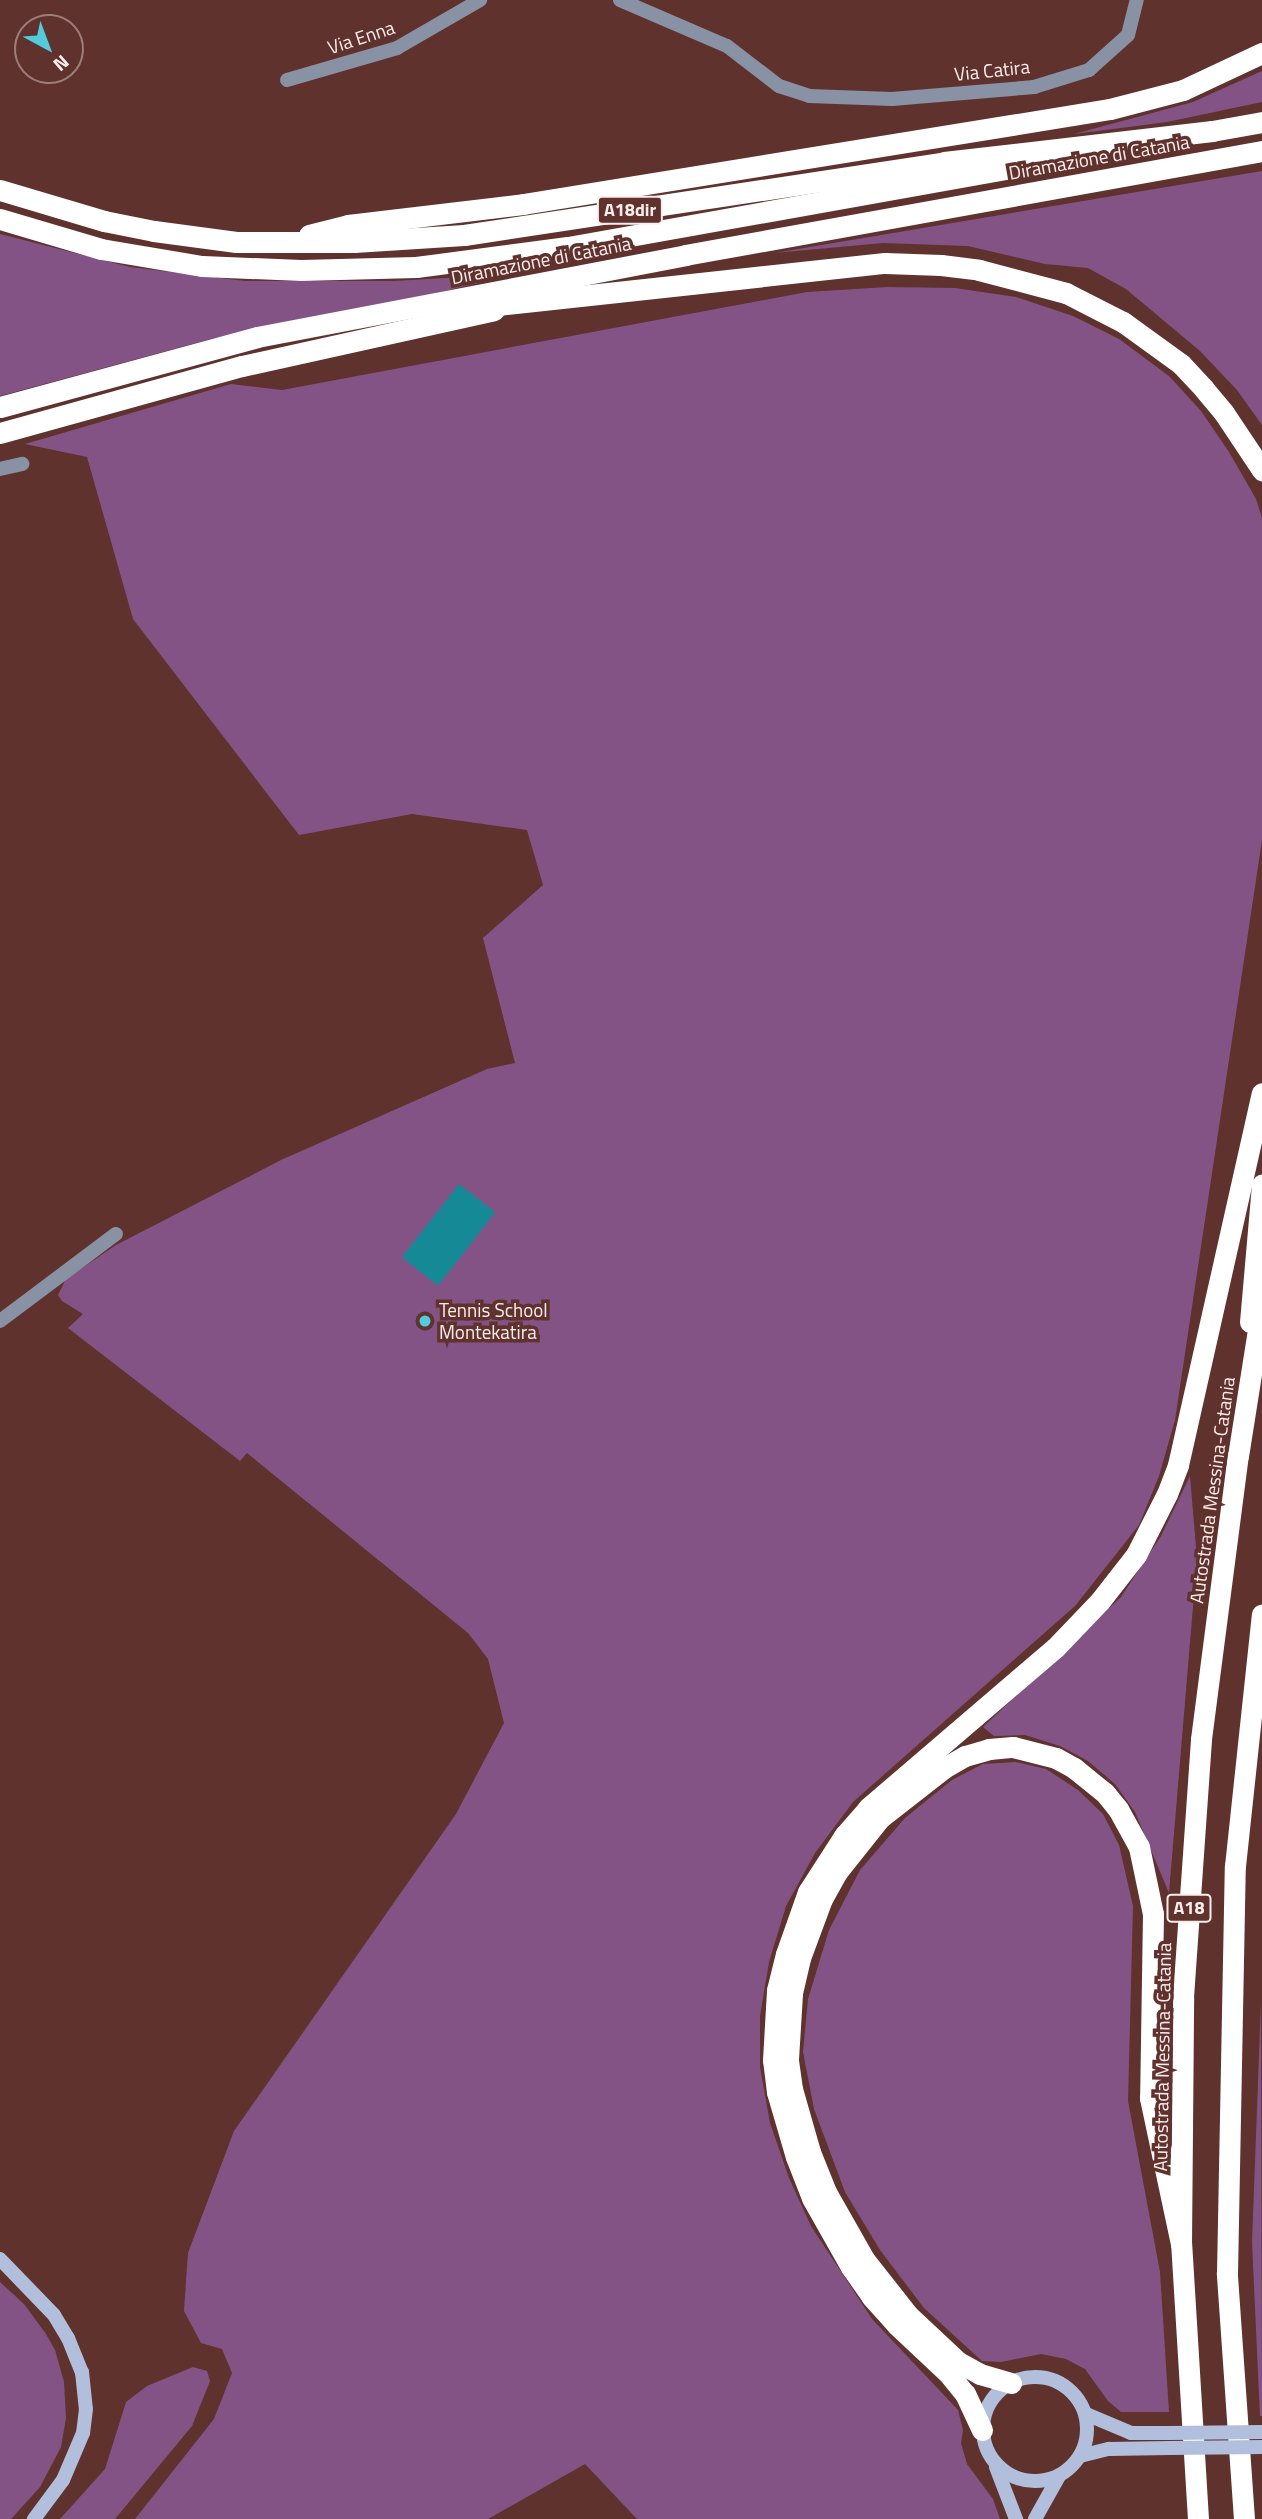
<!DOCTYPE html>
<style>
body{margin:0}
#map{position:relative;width:1262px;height:2519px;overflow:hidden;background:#5f322e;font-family:"Titillium Web",sans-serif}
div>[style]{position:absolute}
.green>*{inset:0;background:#845385}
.water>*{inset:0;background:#158996;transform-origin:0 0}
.street>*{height:14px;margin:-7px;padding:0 7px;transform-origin:7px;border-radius:7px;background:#8992a4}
.secondary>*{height:14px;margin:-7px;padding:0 7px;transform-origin:7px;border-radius:7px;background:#b2bfdc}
.secondary>.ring{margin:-7px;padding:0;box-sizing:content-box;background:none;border:14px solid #b2bfdc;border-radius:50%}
.highway>*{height:21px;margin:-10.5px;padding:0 10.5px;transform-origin:10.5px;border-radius:10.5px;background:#fff}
.secondary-bridge>*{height:14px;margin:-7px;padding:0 7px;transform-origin:7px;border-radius:7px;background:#b2bfdc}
.dots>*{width:19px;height:19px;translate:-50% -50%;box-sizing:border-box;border:4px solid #5f322e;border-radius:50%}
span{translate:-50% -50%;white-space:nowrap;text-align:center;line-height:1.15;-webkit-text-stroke:7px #5f322e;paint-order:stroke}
.shield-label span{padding:2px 5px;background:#5f322e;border:2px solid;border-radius:5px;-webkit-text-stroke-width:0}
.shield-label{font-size:18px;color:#ffedeb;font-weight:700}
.street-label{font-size:19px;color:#ffedeb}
.poi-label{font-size:19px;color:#ffedeb}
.left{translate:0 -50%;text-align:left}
.north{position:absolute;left:14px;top:14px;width:70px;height:70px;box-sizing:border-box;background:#5f322e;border:2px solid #9f7d7a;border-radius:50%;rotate:139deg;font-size:19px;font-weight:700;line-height:28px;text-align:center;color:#ffedeb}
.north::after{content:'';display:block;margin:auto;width:24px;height:32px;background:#53cbda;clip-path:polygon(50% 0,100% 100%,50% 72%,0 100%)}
</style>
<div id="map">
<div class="green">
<div style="clip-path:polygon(1262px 71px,1262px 102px,1167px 122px,1074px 134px,1193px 102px)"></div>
<div style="clip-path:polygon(1262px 171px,1262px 425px,1237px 390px,1200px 351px,1126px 289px,1088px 268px,1045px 264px,968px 246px,883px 243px,774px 253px)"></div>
<div style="clip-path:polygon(0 234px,130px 267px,245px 281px,394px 281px,516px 274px,411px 299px,211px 339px,0 396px)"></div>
<div style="clip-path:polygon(887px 287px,955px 288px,1016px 297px,1073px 316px,1119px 339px,1169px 376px,1201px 411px,1229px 452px,1256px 499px,1262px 518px,1262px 840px,1175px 1420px,1159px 1476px,1139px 1525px,1075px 1606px,853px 1802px,815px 1853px,786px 1906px,769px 1962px,760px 2016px,760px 2067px,770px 2123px,789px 2178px,811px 2226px,872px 2319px,958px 2410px,963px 2430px,961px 2443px,967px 2464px,993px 2499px,1000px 2519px,637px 2519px,585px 2464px,488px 2519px,135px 2519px,214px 2419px,232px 2373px,222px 2349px,201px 2343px,184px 2311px,188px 2253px,234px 2131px,456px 1814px,504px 1723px,488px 1659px,468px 1633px,247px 1453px,240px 1461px,68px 1328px,83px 1314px,62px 1301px,58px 1295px,66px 1279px,116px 1245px,281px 1160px,487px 1069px,515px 1063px,483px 938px,543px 885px,527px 830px,412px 814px,299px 835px,133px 619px,87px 457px,25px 444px,231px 384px,282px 390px,807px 292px)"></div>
<div style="clip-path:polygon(1190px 1476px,1197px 1559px,1169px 1893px,1135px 1812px,1115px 1784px,1088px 1761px,1060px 1746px,1025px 1735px,994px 1736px,983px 1727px,1121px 1597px,1161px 1536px)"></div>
<div style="clip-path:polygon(1016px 1762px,1046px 1769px,1078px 1790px,1103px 1814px,1119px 1845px,1133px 1906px,1128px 2101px,1160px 2272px,1169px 2412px,1121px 2412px,1108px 2401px,1085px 2369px,1066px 2359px,1041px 2354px,1001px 2362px,982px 2361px,924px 2308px,880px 2250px,845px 2192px,814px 2109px,803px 2052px,808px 1999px,829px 1930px,860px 1870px,905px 1818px,952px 1780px,983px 1764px)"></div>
<div style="clip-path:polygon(1261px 2003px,1262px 2416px,1260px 2416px,1252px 2242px)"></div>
<div style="clip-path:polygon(0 2282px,24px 2304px,46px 2334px,55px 2350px,64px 2382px,66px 2418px,61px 2447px,40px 2487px,11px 2519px,0 2519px)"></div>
<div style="clip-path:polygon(193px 2367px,207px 2371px,210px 2381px,192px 2426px,115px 2519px,60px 2519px,105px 2469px,126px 2402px,147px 2386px)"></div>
</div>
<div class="water">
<div style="left:459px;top:1184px;width:46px;height:93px;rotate:38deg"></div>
</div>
<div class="street">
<div style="left:620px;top:0;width:116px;rotate:23.3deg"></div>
<div style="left:727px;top:46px;width:66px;rotate:37.6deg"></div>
<div style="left:779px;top:86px;width:32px;rotate:18deg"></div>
<div style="left:809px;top:96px;width:83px;rotate:2.1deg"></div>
<div style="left:892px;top:99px;width:143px;rotate:-4.8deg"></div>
<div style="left:1034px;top:87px;width:58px;rotate:-17.2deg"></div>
<div style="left:1089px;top:70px;width:52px;rotate:-41.9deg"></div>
<div style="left:1128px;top:35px;width:36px;rotate:-76deg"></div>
<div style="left:287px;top:80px;width:115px;rotate:-16.2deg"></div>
<div style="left:397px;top:48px;width:96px;rotate:-30deg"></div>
<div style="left:0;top:469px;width:23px;rotate:-13deg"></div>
<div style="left:0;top:1321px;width:145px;rotate:-36.9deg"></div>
</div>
<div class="secondary">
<div style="left:0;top:2259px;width:78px;rotate:46deg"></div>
<div style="left:54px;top:2315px;width:27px;rotate:59deg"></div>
<div style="left:68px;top:2338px;width:37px;rotate:68deg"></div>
<div style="left:82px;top:2372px;width:37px;rotate:84deg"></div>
<div style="left:86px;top:2409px;width:24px;rotate:97deg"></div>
<div style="left:83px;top:2433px;width:51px;rotate:113.1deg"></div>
<div style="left:63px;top:2480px;width:49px;rotate:126.6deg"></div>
<div class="ring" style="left:983px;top:2377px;width:90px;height:90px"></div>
<div style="left:1086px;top:2414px;width:49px;rotate:22.9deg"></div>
<div style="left:1131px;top:2433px;width:38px"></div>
<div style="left:1080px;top:2456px;width:30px;rotate:-14deg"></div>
<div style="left:1109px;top:2449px;width:60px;rotate:-1deg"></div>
<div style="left:996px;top:2467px;width:56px;rotate:69deg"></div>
<div style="left:1035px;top:2519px;width:49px;rotate:-60.8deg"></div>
</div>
<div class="highway">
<div style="left:0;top:190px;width:109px;rotate:16.6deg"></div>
<div style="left:104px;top:221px;width:51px;rotate:11.3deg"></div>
<div style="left:154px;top:231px;width:83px;rotate:7.6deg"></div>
<div style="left:236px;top:242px;width:118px"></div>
<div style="left:354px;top:242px;width:110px;rotate:-3.6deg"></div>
<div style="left:464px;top:235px;width:486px;rotate:-8.6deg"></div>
<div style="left:944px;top:162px;width:270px;rotate:-6.6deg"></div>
<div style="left:1212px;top:131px;width:51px;rotate:-10.2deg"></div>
<div style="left:0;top:219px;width:105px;rotate:16.5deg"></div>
<div style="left:101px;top:249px;width:102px;rotate:9.6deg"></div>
<div style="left:202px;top:266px;width:99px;rotate:2.3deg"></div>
<div style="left:301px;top:270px;width:115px;rotate:-1.5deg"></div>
<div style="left:416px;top:267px;width:153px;rotate:-7.5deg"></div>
<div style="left:568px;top:247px;width:460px;rotate:-10.1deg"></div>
<div style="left:309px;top:235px;width:40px;rotate:-14.4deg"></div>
<div style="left:348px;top:225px;width:176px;rotate:-6.8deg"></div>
<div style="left:523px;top:204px;width:595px;rotate:-9.19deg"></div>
<div style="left:1110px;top:109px;width:75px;rotate:-14.6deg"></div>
<div style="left:1183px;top:90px;width:87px;rotate:-25.1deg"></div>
<div style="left:479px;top:307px;width:408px;rotate:-6.2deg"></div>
<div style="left:885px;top:263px;width:56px;rotate:2deg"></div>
<div style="left:941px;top:265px;width:38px;rotate:7deg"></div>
<div style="left:979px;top:270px;width:90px;rotate:14.8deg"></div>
<div style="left:1066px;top:293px;width:64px;rotate:27deg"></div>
<div style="left:1123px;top:322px;width:72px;rotate:35.9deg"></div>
<div style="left:1181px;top:364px;width:34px;rotate:47deg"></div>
<div style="left:1204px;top:389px;width:31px;rotate:50deg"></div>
<div style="left:1224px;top:413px;width:69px;rotate:56.3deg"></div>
<div style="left:0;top:407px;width:266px;rotate:-15.2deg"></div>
<div style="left:257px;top:337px;width:436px;rotate:-10.8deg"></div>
<div style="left:685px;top:255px;width:586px;rotate:-10.22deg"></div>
<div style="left:0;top:433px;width:251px;rotate:-15.5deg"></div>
<div style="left:242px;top:366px;width:258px;rotate:-12.5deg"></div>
<div style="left:1250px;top:1322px;width:138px;rotate:-85deg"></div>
<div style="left:1011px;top:2383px;width:32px;rotate:-164deg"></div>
<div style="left:980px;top:2374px;width:26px;rotate:-151deg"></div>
<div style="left:957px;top:2361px;width:67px;rotate:-136.8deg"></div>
<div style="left:908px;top:2315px;width:71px;rotate:-128.2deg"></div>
<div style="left:864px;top:2259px;width:77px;rotate:-119.6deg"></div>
<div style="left:826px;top:2192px;width:43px;rotate:-111.8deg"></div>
<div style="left:810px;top:2152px;width:66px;rotate:-105.9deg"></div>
<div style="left:792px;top:2089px;width:30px;rotate:-98deg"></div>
<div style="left:788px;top:2059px;width:66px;rotate:-86.5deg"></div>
<div style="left:792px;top:1993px;width:36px;rotate:-77deg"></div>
<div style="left:800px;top:1958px;width:63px;rotate:-69.6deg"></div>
<div style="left:822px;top:1899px;width:31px;rotate:-61deg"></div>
<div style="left:837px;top:1872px;width:69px;rotate:-51.5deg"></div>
<div style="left:880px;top:1818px;width:81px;rotate:-38deg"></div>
<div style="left:944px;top:1768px;width:24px;rotate:-30deg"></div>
<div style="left:965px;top:1756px;width:25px;rotate:-16deg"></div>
<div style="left:989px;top:1749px;width:24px;rotate:-5deg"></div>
<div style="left:1013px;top:1747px;width:44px;rotate:14.3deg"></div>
<div style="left:1056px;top:1758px;width:21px;rotate:29deg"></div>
<div style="left:1074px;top:1768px;width:40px;rotate:39deg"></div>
<div style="left:1105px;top:1793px;width:21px;rotate:51deg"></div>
<div style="left:1118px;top:1809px;width:43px;rotate:61.1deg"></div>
<div style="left:1139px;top:1847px;width:68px;rotate:78.2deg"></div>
<div style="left:1153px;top:1914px;width:184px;rotate:90.9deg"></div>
<div style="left:1150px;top:2098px;width:149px;rotate:78deg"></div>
<div style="left:982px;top:2430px;width:40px;rotate:-115deg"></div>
<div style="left:965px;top:2394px;width:28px;rotate:-129deg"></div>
<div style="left:947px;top:2372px;width:69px;rotate:-136.8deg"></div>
<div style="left:897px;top:2325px;width:38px;rotate:-132deg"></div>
<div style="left:872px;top:2297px;width:37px;rotate:-125deg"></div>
<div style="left:851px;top:2267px;width:79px;rotate:-119.5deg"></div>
<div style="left:812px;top:2198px;width:44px;rotate:-111.3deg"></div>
<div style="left:796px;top:2157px;width:68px;rotate:-106.3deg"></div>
<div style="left:777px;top:2092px;width:32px;rotate:-97deg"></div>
<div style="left:773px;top:2060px;width:70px;rotate:-86.7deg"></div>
<div style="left:777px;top:1990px;width:37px;rotate:-76deg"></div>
<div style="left:786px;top:1954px;width:66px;rotate:-70.5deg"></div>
<div style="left:808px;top:1892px;width:67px;rotate:-57.3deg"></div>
<div style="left:844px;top:1836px;width:37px;rotate:-49deg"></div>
<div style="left:868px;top:1808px;width:246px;rotate:-40.6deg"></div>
<div style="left:1055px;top:1648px;width:65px;rotate:-46.2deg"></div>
<div style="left:1100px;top:1601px;width:58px;rotate:-52deg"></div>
<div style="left:1136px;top:1555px;width:68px;rotate:-63.1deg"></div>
<div style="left:1167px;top:1494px;width:31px;rotate:-69deg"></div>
<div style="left:1178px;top:1465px;width:381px;rotate:-77.3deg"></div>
<div style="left:1198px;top:2519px;width:276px;rotate:-93.5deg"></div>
<div style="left:1181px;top:2244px;width:247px;rotate:-89.5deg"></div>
<div style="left:1183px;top:1997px;width:259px;rotate:-86deg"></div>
<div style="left:1201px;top:1739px;width:285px;rotate:-82.6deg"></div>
<div style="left:1238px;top:1456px;width:153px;rotate:-81deg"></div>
<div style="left:1244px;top:2519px;width:247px;rotate:-94deg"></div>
<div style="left:1227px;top:2273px;width:407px;rotate:-88.9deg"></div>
<div style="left:1235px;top:1866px;width:253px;rotate:-83.9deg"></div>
</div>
<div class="secondary-bridge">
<div style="left:1169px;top:2433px;width:93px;rotate:-0.6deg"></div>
<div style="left:1169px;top:2448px;width:93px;rotate:-0.6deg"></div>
</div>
<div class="dots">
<div style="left:425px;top:1321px;background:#53cbda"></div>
</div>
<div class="shield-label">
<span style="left:630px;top:210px">A18dir</span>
<span style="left:1189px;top:1908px">A18</span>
</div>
<div class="street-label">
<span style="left:361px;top:37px;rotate:-18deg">Via Enna</span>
<span style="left:992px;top:70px;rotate:-6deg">Via Catira</span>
<span style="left:1099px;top:157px;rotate:-10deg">Diramazione di Catania</span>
<span style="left:541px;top:260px;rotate:-11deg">Diramazione di Catania</span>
<span style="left:1212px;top:1490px;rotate:-82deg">Autostrada Messina-Catania</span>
<span style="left:1162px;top:2057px;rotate:-89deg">Autostrada Messina-Catania</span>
</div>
<div class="poi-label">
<span class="left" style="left:439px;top:1321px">Tennis School<br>Montekatira</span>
</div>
<div class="north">N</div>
</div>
